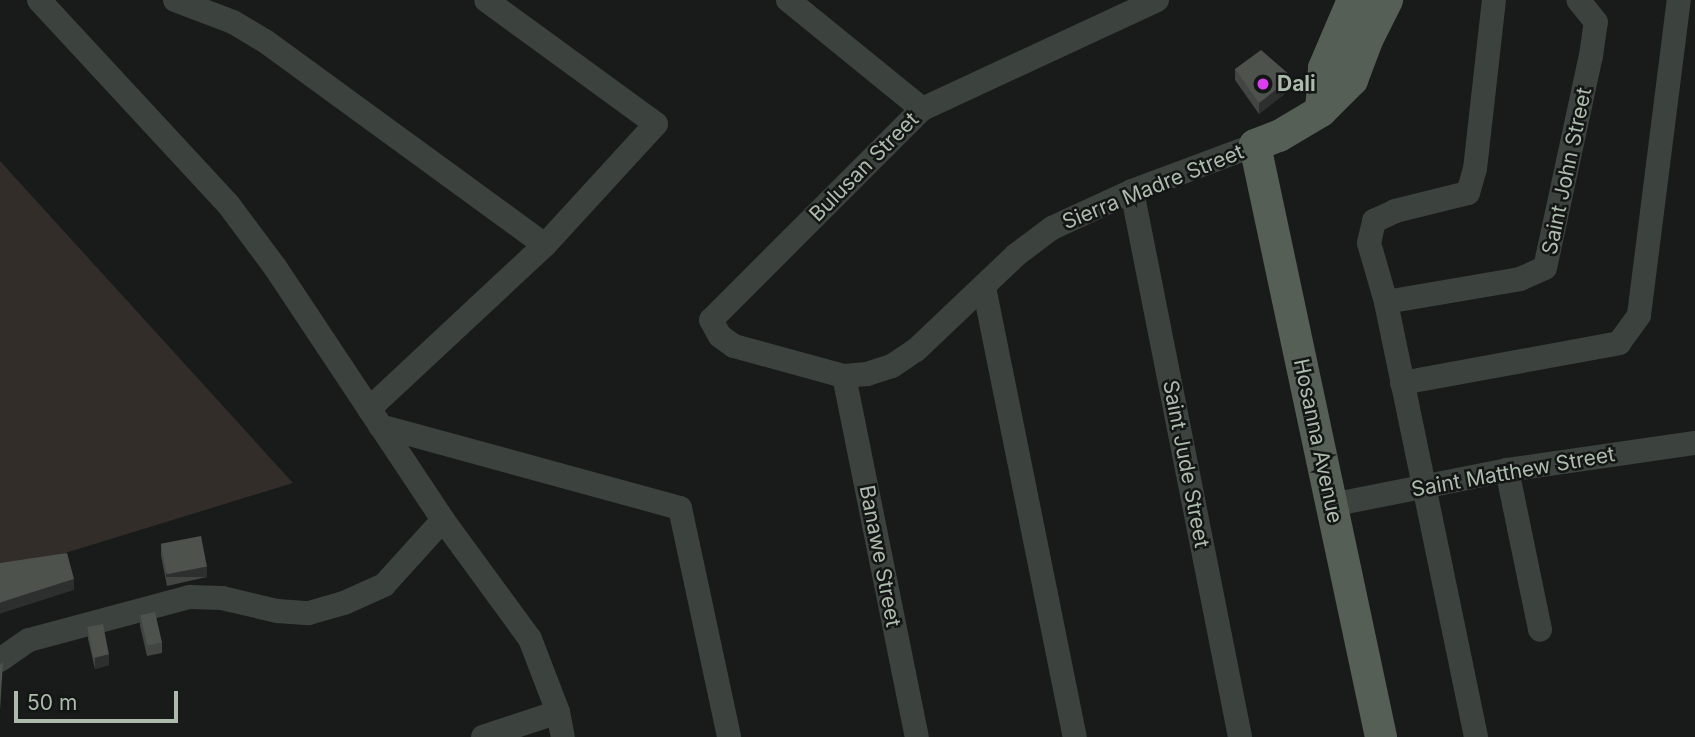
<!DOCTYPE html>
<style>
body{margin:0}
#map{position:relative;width:1695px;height:737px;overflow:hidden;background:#191b1a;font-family:Inter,sans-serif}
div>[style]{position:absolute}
.green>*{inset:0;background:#332d29}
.minor>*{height:24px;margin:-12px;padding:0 12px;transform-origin:12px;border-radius:12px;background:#3c423d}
.major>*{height:32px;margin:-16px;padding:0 16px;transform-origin:16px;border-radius:16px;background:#565f56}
.wall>*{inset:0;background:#414642}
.shaded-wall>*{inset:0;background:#2c2f2d;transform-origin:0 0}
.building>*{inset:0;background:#4d524d;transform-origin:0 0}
.dots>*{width:19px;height:19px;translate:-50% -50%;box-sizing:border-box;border:4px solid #141615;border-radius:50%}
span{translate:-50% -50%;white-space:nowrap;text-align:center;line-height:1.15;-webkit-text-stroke:5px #141615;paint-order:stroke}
.poi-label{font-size:21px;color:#adbbac;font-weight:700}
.left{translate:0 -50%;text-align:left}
.street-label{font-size:21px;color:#adbbac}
.scale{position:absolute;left:14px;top:691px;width:164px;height:32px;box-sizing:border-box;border:4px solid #adbbac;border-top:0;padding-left:9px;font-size:21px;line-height:24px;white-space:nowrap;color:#adbbac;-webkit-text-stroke:5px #141615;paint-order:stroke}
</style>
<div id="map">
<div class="green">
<div style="clip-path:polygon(0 161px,293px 483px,0 573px)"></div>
</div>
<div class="minor">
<div style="left:39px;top:0;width:278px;rotate:47.2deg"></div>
<div style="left:228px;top:204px;width:79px;rotate:53.3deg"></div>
<div style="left:275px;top:267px;width:304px;rotate:56.4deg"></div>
<div style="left:443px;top:520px;width:147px;rotate:53.8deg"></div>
<div style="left:530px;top:639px;width:78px;rotate:69deg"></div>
<div style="left:558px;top:712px;width:25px;rotate:79deg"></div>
<div style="left:175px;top:0;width:62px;rotate:20.8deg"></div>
<div style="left:233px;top:22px;width:37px;rotate:31deg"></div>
<div style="left:265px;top:41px;width:346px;rotate:36.1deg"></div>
<div style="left:788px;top:0;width:173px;rotate:39.1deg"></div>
<div style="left:1157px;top:0;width:259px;rotate:155.1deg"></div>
<div style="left:922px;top:109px;width:298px;rotate:135deg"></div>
<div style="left:711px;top:320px;width:18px;rotate:61deg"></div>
<div style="left:720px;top:336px;width:17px;rotate:36deg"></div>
<div style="left:734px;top:346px;width:114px;rotate:15.3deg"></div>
<div style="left:844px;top:376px;width:23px;rotate:-5deg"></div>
<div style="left:867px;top:374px;width:26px;rotate:-18deg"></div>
<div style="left:892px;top:366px;width:29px;rotate:-34deg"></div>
<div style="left:916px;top:350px;width:138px;rotate:-43.5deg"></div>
<div style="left:1016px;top:255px;width:45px;rotate:-36.9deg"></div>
<div style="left:1052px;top:228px;width:88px;rotate:-24.8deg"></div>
<div style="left:1132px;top:191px;width:131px;rotate:-20.5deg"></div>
<div style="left:1132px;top:191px;width:557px;rotate:78.81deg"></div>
<div style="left:984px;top:287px;width:459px;rotate:78.6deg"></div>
<div style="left:1386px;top:302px;width:136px;rotate:-9.7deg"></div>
<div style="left:1520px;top:279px;width:27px;rotate:-24deg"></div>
<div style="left:1545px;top:268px;width:217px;rotate:-77.8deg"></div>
<div style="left:1591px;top:56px;width:34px;rotate:-82deg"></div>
<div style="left:1596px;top:22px;width:28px;rotate:-129deg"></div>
<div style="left:844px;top:376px;width:368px;rotate:78.6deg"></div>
<div style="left:1402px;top:383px;width:221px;rotate:-10.4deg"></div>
<div style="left:1619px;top:343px;width:34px;rotate:-54deg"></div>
<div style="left:1639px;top:315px;width:318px;rotate:-82.8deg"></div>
<div style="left:369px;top:409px;width:241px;rotate:-43deg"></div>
<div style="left:545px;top:245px;width:164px;rotate:-47.5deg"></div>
<div style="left:656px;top:124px;width:210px;rotate:-143.9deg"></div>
<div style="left:380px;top:426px;width:311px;rotate:15.3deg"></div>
<div style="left:680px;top:508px;width:234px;rotate:77.9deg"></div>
<div style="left:1507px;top:470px;width:163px;rotate:78.3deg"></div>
<div style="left:1331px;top:505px;width:179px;rotate:-11.2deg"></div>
<div style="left:1507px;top:470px;width:190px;rotate:-8.2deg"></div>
<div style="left:0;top:660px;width:35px;rotate:-35deg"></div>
<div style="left:29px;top:640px;width:167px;rotate:-15deg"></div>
<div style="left:190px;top:597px;width:32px;rotate:2deg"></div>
<div style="left:222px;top:598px;width:57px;rotate:13.3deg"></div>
<div style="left:277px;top:611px;width:32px;rotate:4deg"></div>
<div style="left:309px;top:613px;width:36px;rotate:-16deg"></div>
<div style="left:344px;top:603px;width:44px;rotate:-24.2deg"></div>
<div style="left:384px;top:585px;width:88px;rotate:-47.8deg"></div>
<div style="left:483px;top:737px;width:79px;rotate:-18.4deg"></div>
<div style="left:1476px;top:737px;width:444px;rotate:-101.7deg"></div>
<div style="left:1386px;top:302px;width:61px;rotate:-106.1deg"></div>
<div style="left:1369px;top:243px;width:23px;rotate:-77deg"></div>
<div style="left:1374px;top:221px;width:23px;rotate:-25deg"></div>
<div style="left:1395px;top:211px;width:75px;rotate:-13.9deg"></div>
<div style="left:1468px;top:193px;width:25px;rotate:-74deg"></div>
<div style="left:1475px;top:169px;width:170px;rotate:-83.6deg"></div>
</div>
<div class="major">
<div style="left:1321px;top:111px;width:43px;rotate:-86deg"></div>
<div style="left:1324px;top:68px;width:74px;rotate:-66.9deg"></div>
<div style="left:1381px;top:737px;width:605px;rotate:-102.02deg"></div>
<div style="left:1255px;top:145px;width:26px;rotate:-21deg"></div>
<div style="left:1279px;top:136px;width:49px;rotate:-30.8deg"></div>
<div style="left:1321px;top:111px;width:44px;rotate:-45deg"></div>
<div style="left:1352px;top:80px;width:43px;rotate:-69.4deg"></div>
<div style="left:1367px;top:40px;width:45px;rotate:-63.4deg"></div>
</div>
<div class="wall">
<div style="clip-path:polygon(1235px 69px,1292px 88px,1259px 114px,1235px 80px)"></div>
<div style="clip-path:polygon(161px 545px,207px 577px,167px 586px,161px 556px)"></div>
<div style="clip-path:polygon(140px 615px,162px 642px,162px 653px,147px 656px,140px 626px)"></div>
<div style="clip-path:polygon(88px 628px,109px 665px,95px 669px,88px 639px)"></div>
</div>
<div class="shaded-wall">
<div style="clip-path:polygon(1292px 77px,1292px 88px,1259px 114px,1259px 103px)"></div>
<div style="left:207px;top:566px;width:11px;height:41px;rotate:90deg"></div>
<div style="clip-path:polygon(74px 579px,74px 590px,2px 613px,0 614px,0 603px,2px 602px)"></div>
<div style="clip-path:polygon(109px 654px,109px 665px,95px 669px,95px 658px)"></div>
</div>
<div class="building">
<div style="clip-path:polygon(1261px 50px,1292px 77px,1259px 103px,1235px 69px)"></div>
<div style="left:201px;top:536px;width:31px;height:41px;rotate:79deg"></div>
<div style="clip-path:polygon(67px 553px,74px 579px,2px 602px,0 603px,0 563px)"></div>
<div style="left:155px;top:612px;width:31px;height:15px;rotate:77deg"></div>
<div style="left:103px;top:624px;width:31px;height:16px;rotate:79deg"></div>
<div style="clip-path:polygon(3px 662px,0 710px,0 665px)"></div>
</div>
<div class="dots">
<div style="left:1263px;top:84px;background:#da3eee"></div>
</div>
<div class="poi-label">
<span class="left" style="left:1277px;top:84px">Dali</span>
</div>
<div class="street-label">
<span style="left:864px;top:167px;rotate:-45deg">Bulusan Street</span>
<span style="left:1567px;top:171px;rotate:-78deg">Saint John Street</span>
<span style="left:1153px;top:187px;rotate:-22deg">Sierra Madre Street</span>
<span style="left:1318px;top:441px;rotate:78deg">Hosanna Avenue</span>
<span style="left:1186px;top:464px;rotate:79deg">Saint Jude Street</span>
<span style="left:1513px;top:472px;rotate:-10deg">Saint Matthew Street</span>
<span style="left:880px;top:556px;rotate:79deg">Banawe Street</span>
</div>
<div class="scale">50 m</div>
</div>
